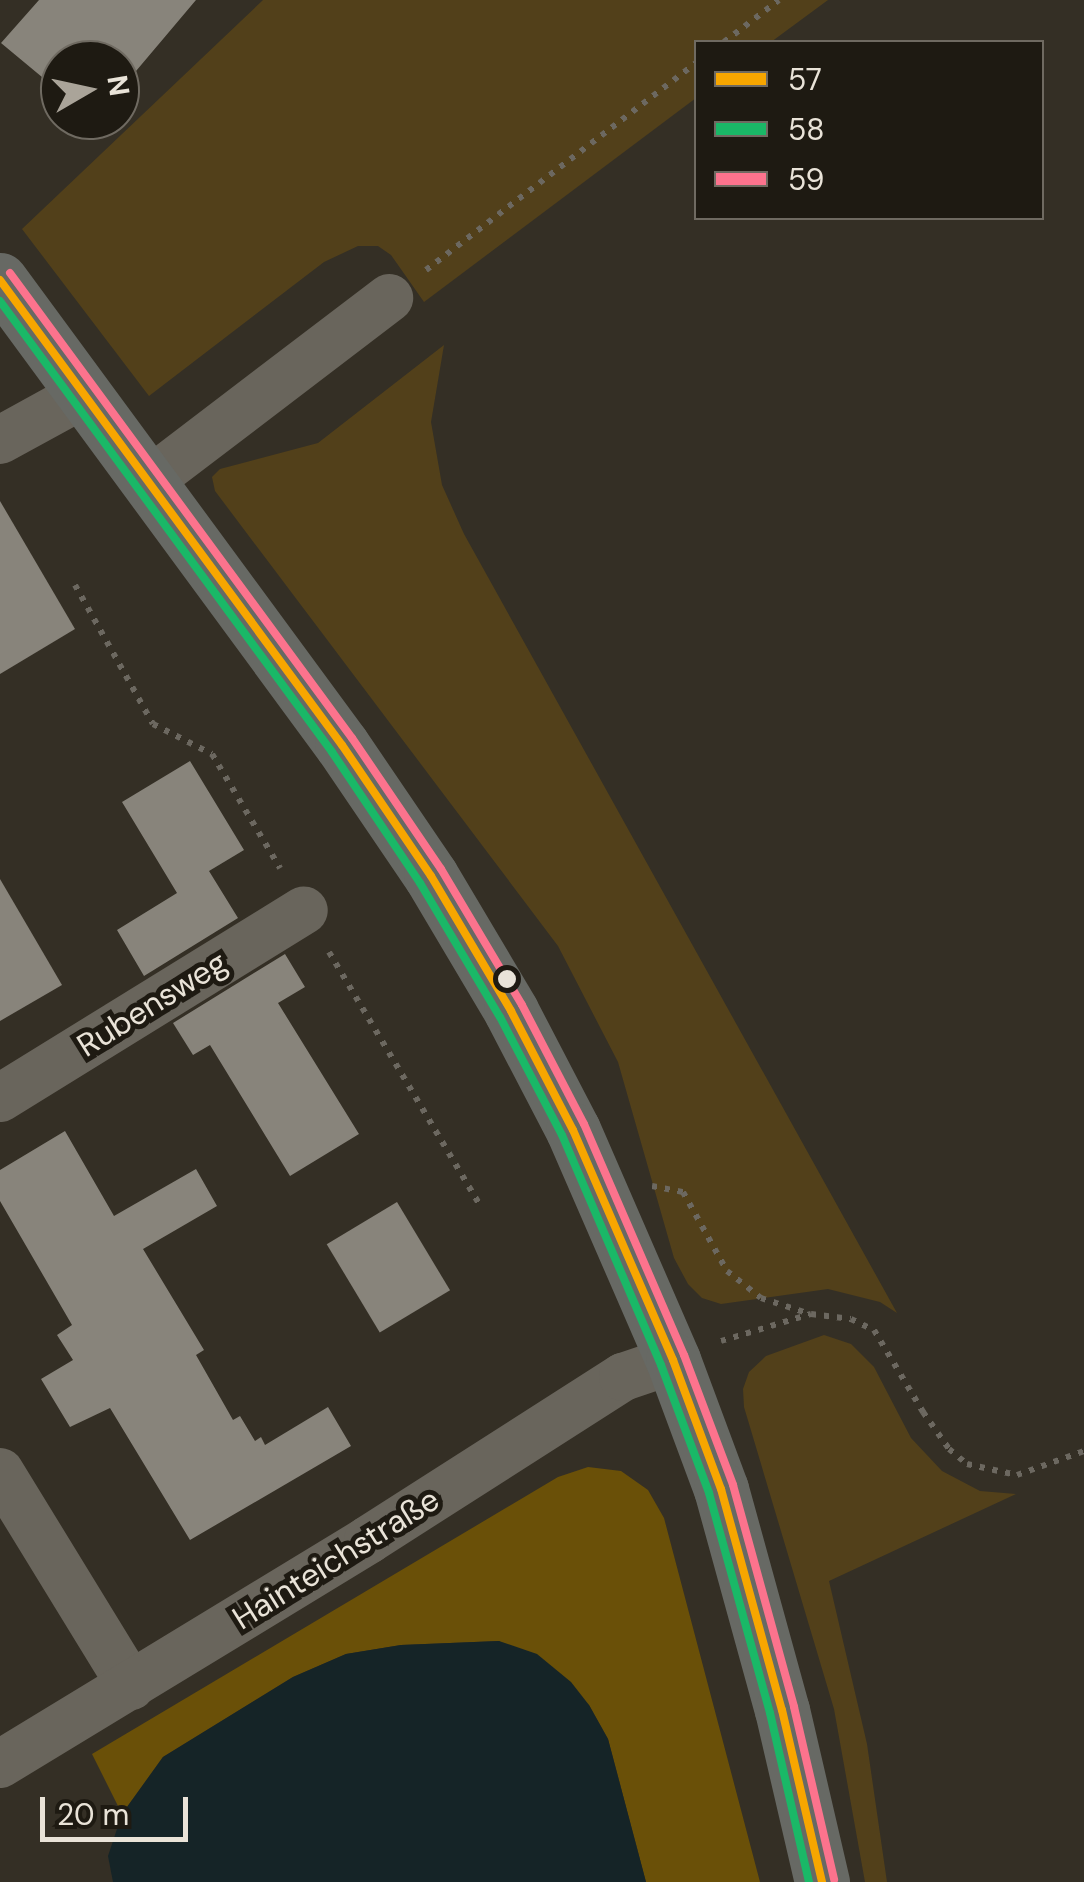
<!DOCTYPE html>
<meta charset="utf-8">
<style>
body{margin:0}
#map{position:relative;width:1084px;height:1882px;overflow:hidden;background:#342f25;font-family:"DM Sans",sans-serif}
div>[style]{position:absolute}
.green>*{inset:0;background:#52401a}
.forest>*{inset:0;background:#6a5008}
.water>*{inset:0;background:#152427}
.building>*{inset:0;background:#88847b;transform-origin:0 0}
.path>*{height:6px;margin-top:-3px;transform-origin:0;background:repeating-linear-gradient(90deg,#6c6860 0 5px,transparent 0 13px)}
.minor>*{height:48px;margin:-24px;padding:0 24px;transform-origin:24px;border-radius:24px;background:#69655c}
.major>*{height:55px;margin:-27.5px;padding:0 27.5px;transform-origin:27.5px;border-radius:27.5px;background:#676964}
.bus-1>*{height:8px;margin:-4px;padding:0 4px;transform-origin:4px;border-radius:4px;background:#f7a600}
.bus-2>*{height:8px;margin:-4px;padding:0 4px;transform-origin:4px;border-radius:4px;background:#1ab867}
.bus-3>*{height:8px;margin:-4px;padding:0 4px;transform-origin:4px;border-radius:4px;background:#fc738d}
.dots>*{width:28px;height:28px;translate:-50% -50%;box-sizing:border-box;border:5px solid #1e1a12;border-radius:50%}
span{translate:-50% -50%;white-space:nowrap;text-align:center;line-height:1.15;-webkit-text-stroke:10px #1e1a12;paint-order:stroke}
.street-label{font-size:32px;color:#e9e3d8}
.legend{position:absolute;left:694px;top:40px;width:350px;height:180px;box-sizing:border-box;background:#1e1a12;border:2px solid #6f6a61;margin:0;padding:12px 18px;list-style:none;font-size:30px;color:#e9e3d8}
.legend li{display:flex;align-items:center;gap:20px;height:50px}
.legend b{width:50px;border:2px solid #6f6a61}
.north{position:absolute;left:40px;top:40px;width:100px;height:100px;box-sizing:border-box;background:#1e1a12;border:2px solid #6f6a61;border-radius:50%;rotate:81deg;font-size:28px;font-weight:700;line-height:40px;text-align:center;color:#e9e3d8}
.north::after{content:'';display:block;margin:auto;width:35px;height:45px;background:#aaa499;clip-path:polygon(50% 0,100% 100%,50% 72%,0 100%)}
.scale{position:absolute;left:40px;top:1797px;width:148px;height:45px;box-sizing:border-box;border:5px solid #e9e3d8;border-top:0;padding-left:12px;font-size:30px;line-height:35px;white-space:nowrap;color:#e9e3d8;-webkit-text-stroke:8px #1e1a12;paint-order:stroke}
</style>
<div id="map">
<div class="green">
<div style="clip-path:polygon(263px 0,828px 0,771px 42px,696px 42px,696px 98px,424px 302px,391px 255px,378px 246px,358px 246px,324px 262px,149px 396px,22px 229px)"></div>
<div style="clip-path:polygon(444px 345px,431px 422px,442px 485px,464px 534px,897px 1313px,880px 1302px,828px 1289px,721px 1304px,702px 1298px,688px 1284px,674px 1258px,618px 1062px,558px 946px,215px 491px,212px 477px,220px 469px,318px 443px)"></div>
<div style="clip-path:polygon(824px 1335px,851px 1344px,874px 1367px,911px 1438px,942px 1471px,980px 1491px,1016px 1494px,829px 1581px,867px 1744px,887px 1882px,865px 1882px,834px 1709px,744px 1407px,743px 1389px,749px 1372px,766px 1356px)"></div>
</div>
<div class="forest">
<div style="clip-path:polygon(588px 1467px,621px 1471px,648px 1490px,664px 1518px,760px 1882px,646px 1882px,608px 1739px,589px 1705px,499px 1641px,401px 1645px,346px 1654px,293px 1677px,163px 1757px,122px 1814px,92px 1754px,558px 1477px)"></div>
</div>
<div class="water">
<div style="clip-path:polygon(499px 1641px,537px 1654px,571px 1682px,589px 1705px,608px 1739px,646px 1882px,113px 1882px,108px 1856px,122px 1814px,163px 1757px,293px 1677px,346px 1654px,401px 1645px)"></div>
</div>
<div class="building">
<div style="clip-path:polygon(39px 0,196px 0,120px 90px,120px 60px,60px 60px,60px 92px,1px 43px)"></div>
<div style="clip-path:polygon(0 501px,75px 629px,0 674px)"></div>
<div style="clip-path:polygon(190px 761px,244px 850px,209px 871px,238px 918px,144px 976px,117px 930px,177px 893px,122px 802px)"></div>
<div style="clip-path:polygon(0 879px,62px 985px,0 1021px)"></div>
<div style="clip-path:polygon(285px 954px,305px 987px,278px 1003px,359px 1134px,290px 1176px,210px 1045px,193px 1055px,173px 1023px)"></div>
<div style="clip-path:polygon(65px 1131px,114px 1216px,196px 1169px,217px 1206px,143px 1249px,204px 1350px,196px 1355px,233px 1420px,240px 1416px,255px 1441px,261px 1437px,265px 1445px,328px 1407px,351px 1446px,190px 1540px,110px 1408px,70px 1427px,41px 1379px,73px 1360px,57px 1335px,72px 1325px,0 1201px,0 1170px)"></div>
<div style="left:397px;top:1202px;width:103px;height:82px;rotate:59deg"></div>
</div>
<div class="path">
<div style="left:724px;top:42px;width:69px;rotate:-37.4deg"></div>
<div style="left:426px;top:270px;width:340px;rotate:-37.5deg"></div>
<div style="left:75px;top:585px;width:159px;rotate:60.7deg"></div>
<div style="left:153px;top:724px;width:66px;rotate:27deg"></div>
<div style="left:212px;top:754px;width:133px;rotate:59.2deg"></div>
<div style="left:329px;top:952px;width:295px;rotate:59.2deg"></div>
<div style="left:652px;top:1186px;width:32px;rotate:11deg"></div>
<div style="left:683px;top:1192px;width:90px;rotate:60.9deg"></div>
<div style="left:727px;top:1271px;width:43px;rotate:38.5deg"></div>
<div style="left:761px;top:1298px;width:52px;rotate:18.1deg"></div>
<div style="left:721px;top:1341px;width:94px;rotate:-16.7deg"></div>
<div style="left:811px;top:1314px;width:40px;rotate:7.1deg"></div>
<div style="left:851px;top:1319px;width:25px;rotate:26deg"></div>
<div style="left:874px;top:1330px;width:96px;rotate:59.1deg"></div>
<div style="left:923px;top:1412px;width:45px;rotate:54.9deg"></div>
<div style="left:949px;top:1449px;width:23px;rotate:40deg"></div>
<div style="left:967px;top:1464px;width:51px;rotate:12.4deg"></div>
<div style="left:1017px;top:1475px;width:71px;rotate:-19.7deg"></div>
</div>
<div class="minor">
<div style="left:0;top:440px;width:96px;rotate:-28.7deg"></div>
<div style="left:149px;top:481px;width:302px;rotate:-37.3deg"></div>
<div style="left:0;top:1098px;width:357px;rotate:-31.7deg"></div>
<div style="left:0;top:1472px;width:251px;rotate:58.5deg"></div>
<div style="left:0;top:1764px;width:431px;rotate:-31.3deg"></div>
<div style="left:368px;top:1540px;width:303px;rotate:-32.6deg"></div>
<div style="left:623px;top:1377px;width:53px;rotate:-18.8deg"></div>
</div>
<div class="major">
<div style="left:0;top:280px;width:577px;rotate:53.67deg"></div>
<div style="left:342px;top:745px;width:158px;rotate:55.8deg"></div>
<div style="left:431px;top:876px;width:157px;rotate:59.3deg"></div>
<div style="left:511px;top:1011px;width:134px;rotate:62.5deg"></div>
<div style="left:573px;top:1130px;width:251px;rotate:66.5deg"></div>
<div style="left:673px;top:1360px;width:138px;rotate:69.6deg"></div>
<div style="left:721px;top:1489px;width:229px;rotate:74.6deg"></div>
<div style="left:782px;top:1710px;width:177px;rotate:76.9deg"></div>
</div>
<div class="bus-1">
<div style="left:0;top:280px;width:577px;rotate:53.67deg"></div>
<div style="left:342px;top:745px;width:158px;rotate:55.8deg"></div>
<div style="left:431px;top:876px;width:157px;rotate:59.3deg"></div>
<div style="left:511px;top:1011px;width:134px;rotate:62.5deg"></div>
<div style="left:573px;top:1130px;width:251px;rotate:66.5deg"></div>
<div style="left:673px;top:1360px;width:138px;rotate:69.6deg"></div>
<div style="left:721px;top:1489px;width:229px;rotate:74.6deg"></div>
<div style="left:782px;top:1710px;width:177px;rotate:76.9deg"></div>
</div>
<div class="bus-2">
<div style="left:0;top:301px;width:560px;rotate:53.64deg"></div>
<div style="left:332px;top:752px;width:158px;rotate:56.1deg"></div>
<div style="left:420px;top:883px;width:156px;rotate:59.2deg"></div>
<div style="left:500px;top:1017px;width:133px;rotate:62.3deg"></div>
<div style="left:562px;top:1135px;width:250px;rotate:66.7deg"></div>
<div style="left:661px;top:1365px;width:137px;rotate:69.4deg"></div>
<div style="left:709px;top:1493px;width:228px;rotate:74.5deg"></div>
<div style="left:770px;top:1713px;width:173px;rotate:77deg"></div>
</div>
<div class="bus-3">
<div style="left:10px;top:273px;width:577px;rotate:53.67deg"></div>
<div style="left:352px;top:738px;width:158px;rotate:55.8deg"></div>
<div style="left:441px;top:869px;width:158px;rotate:59.2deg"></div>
<div style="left:522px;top:1005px;width:134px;rotate:62.5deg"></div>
<div style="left:584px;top:1124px;width:252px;rotate:66.6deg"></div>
<div style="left:684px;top:1355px;width:139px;rotate:69.3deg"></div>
<div style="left:733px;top:1485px;width:230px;rotate:74.6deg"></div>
<div style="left:794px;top:1707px;width:177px;rotate:76.9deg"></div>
</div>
<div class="dots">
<div style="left:507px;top:979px;background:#e9e3d8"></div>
</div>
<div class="street-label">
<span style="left:152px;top:1004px;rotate:-32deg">Rubensweg</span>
<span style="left:336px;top:1559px;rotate:-32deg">Hainteichstraße</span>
</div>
<ul class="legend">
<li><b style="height:12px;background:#f7a600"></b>57</li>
<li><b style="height:12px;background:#1ab867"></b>58</li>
<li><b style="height:12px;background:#fc738d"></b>59</li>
</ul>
<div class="north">N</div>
<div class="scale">20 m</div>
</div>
